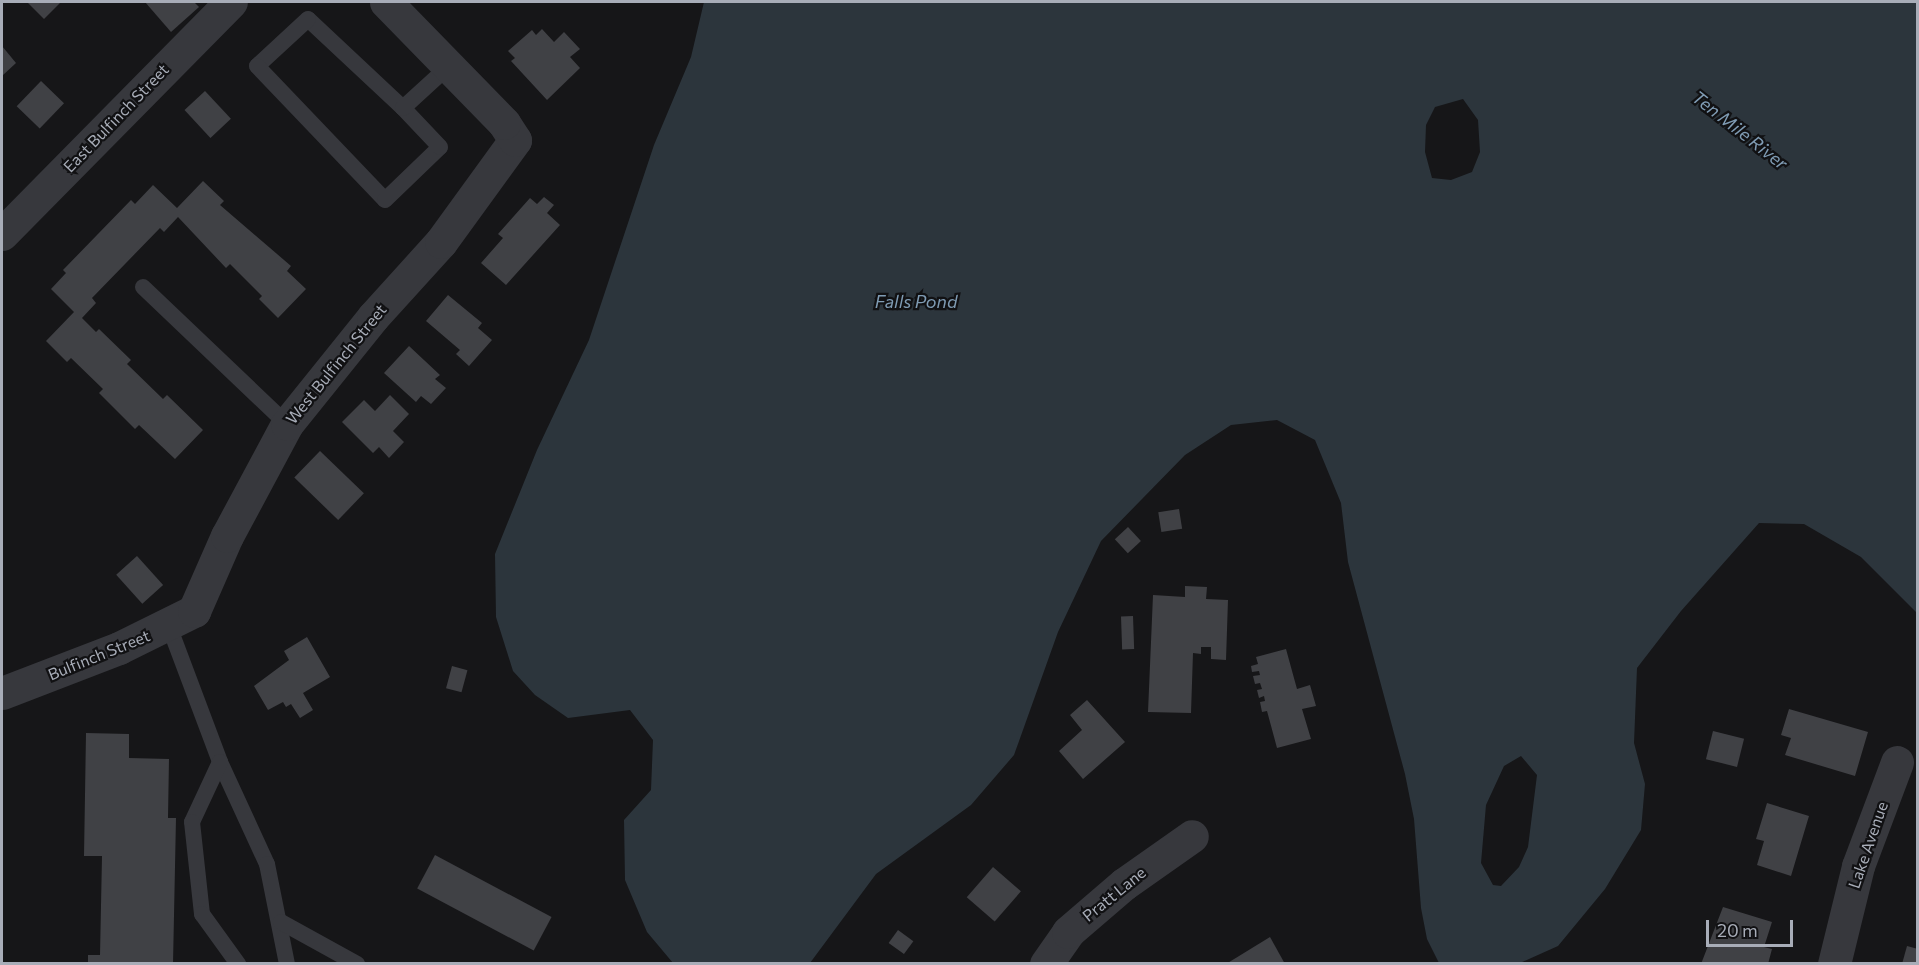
<!DOCTYPE html>
<style>
body{margin:0}
#map{position:relative;width:1919px;height:965px;overflow:hidden;background:#161618;font-family:Commissioner,sans-serif}
div>[style]{position:absolute}
.water>*{inset:0;background:#2c353c}
.building>*{inset:0;background:#404145;transform-origin:0 0}
.service>*{height:16px;margin:-8px;padding:0 8px;transform-origin:8px;border-radius:8px;background:#37383d}
.minor>*{height:33px;margin:-16.5px;padding:0 16.5px;transform-origin:16.5px;border-radius:16.5px;background:#37383d}
span{translate:-50% -50%;white-space:nowrap;text-align:center;line-height:1.15;-webkit-text-stroke:4.5px #111113;paint-order:stroke}
.street-label{font-size:16px;color:#a8adb8}
.water-label{font-size:18px;color:#7f9bb3;font-style:italic}
.frame{position:absolute;inset:0;border:3px solid #a8adb8;pointer-events:none}
.scale{position:absolute;left:1706px;top:920px;width:87px;height:27px;box-sizing:border-box;border:3px solid #a8adb8;border-top:0;padding-left:8px;font-size:18px;line-height:21px;white-space:nowrap;color:#a8adb8;-webkit-text-stroke:4px #111113;paint-order:stroke}
</style>
<div id="map">
<div class="water">
<div style="clip-path:polygon(evenodd,704px 2px,1917px 2px,1917px 613px,1861px 557px,1804px 524px,1759px 523px,1681px 611px,1637px 668px,1634px 743px,1645px 784px,1641px 830px,1605px 889px,1558px 946px,1520px 963px,1439px 963px,1427px 939px,1421px 908px,1414px 819px,1405px 774px,1348px 562px,1341px 503px,1315px 440px,1277px 420px,1231px 425px,1185px 455px,1101px 541px,1058px 632px,1014px 755px,971px 805px,876px 874px,810px 963px,673px 963px,647px 932px,625px 880px,624px 820px,651px 790px,653px 740px,630px 710px,568px 718px,535px 695px,513px 671px,496px 617px,495px 554px,537px 450px,589px 340px,654px 145px,691px 57px,704px 2px,1463px 99px,1478px 120px,1480px 152px,1472px 172px,1451px 180px,1432px 178px,1425px 152px,1426px 125px,1435px 107px,1463px 99px,704px 2px,1521px 756px,1537px 775px,1528px 847px,1519px 867px,1501px 886px,1493px 885px,1481px 863px,1486px 805px,1504px 766px,1521px 756px)"></div>
</div>
<div class="building">
<div style="clip-path:polygon(27px 2px,61px 2px,44px 19px)"></div>
<div style="clip-path:polygon(145px 2px,194px 2px,199px 7px,171px 32px)"></div>
<div style="clip-path:polygon(542px 29px,554px 42px,564px 32px,580px 49px,570px 57px,580px 68px,547px 100px,511px 61px,515px 58px,508px 51px,532px 30px,536px 35px)"></div>
<div style="clip-path:polygon(2px 46px,16px 63px,2px 76px)"></div>
<div style="left:41px;top:81px;width:32px;height:35px;rotate:44deg"></div>
<div style="left:205px;top:91px;width:38px;height:28px;rotate:47deg"></div>
<div style="clip-path:polygon(203px 181px,224px 201px,220px 205px,291px 266px,287px 271px,306px 289px,278px 318px,259px 299px,262px 296px,230px 264px,226px 268px,178px 217px,164px 232px,160px 228px,92px 298px,96px 303px,82px 318px,96px 332px,99px 329px,131px 360px,127px 364px,163px 399px,167px 395px,203px 430px,175px 459px,139px 425px,135px 429px,99px 393px,103px 389px,71px 358px,67px 362px,46px 341px,74px 312px,51px 289px,66px 273px,63px 270px,131px 200px,135px 204px,153px 185px,177px 208px)"></div>
<div style="clip-path:polygon(544px 197px,554px 205px,547px 213px,560px 225px,506px 285px,481px 263px,503px 238px,498px 234px,530px 198px,537px 204px)"></div>
<div style="clip-path:polygon(448px 295px,482px 323px,478px 328px,492px 340px,469px 366px,456px 354px,460px 350px,426px 321px)"></div>
<div style="clip-path:polygon(409px 346px,440px 375px,435px 379px,446px 388px,431px 404px,421px 396px,416px 402px,384px 373px)"></div>
<div style="clip-path:polygon(390px 395px,409px 414px,393px 431px,404px 442px,389px 458px,379px 447px,373px 453px,342px 422px,364px 400px,375px 411px)"></div>
<div style="left:320px;top:451px;width:61px;height:37px;rotate:44deg"></div>
<div style="left:1179px;top:509px;width:20px;height:21px;rotate:81deg"></div>
<div style="left:1128px;top:527px;width:19px;height:18px;rotate:47deg"></div>
<div style="left:137px;top:556px;width:39px;height:28px;rotate:48deg"></div>
<div style="clip-path:polygon(1185px 586px,1207px 587px,1206px 599px,1228px 600px,1226px 660px,1211px 659px,1211px 647px,1201px 647px,1201px 654px,1193px 653px,1191px 713px,1148px 712px,1153px 595px,1185px 597px)"></div>
<div style="left:1133px;top:616px;width:33px;height:12px;rotate:88deg"></div>
<div style="clip-path:polygon(307px 637px,330px 677px,303px 693px,313px 710px,300px 718px,291px 704px,286px 707px,283px 702px,268px 710px,254px 686px,289px 660px,284px 651px)"></div>
<div style="clip-path:polygon(1286px 649px,1297px 689px,1310px 685px,1316px 706px,1302px 709px,1311px 739px,1277px 748px,1267px 711px,1262px 712px,1260px 702px,1265px 701px,1264px 696px,1259px 698px,1257px 690px,1262px 689px,1260px 683px,1255px 684px,1253px 676px,1260px 675px,1259px 671px,1252px 672px,1251px 666px,1258px 664px,1256px 657px)"></div>
<div style="left:452px;top:666px;width:16px;height:23px;rotate:15deg"></div>
<div style="clip-path:polygon(1087px 700px,1125px 742px,1083px 779px,1059px 751px,1082px 730px,1070px 715px)"></div>
<div style="clip-path:polygon(1789px 709px,1868px 732px,1855px 776px,1785px 755px,1791px 738px,1781px 735px)"></div>
<div style="left:1713px;top:731px;width:32px;height:29px;rotate:14deg"></div>
<div style="clip-path:polygon(86px 733px,129px 734px,129px 758px,169px 759px,168px 818px,176px 818px,173px 964px,88px 964px,88px 955px,100px 955px,102px 856px,84px 856px)"></div>
<div style="clip-path:polygon(1767px 803px,1809px 816px,1791px 876px,1757px 865px,1764px 841px,1756px 839px)"></div>
<div style="left:435px;top:855px;width:132px;height:38px;rotate:28deg"></div>
<div style="left:993px;top:867px;width:37px;height:40px;rotate:41deg"></div>
<div style="clip-path:polygon(1723px 907px,1772px 922px,1764px 947px,1772px 949px,1768px 964px,1701px 964px)"></div>
<div style="left:898px;top:930px;width:19px;height:16px;rotate:36deg"></div>
<div style="clip-path:polygon(1270px 937px,1285px 964px,1226px 964px)"></div>
<div style="clip-path:polygon(1907px 946px,1918px 949px,1918px 964px,1902px 964px)"></div>
</div>
<div class="service">
<div style="left:403px;top:108px;width:130px;rotate:-136.9deg"></div>
<div style="left:308px;top:19px;width:69px;rotate:137.3deg"></div>
<div style="left:257px;top:66px;width:185px;rotate:46.3deg"></div>
<div style="left:385px;top:200px;width:76px;rotate:-43.9deg"></div>
<div style="left:440px;top:147px;width:54px;rotate:-133.5deg"></div>
<div style="left:403px;top:108px;width:62px;rotate:-42.4deg"></div>
<div style="left:143px;top:287px;width:199px;rotate:43.6deg"></div>
<div style="left:169px;top:626px;width:145px;rotate:69.4deg"></div>
<div style="left:220px;top:762px;width:112px;rotate:65.3deg"></div>
<div style="left:267px;top:864px;width:102px;rotate:78.7deg"></div>
<div style="left:220px;top:762px;width:66px;rotate:115deg"></div>
<div style="left:192px;top:822px;width:93px;rotate:83.8deg"></div>
<div style="left:202px;top:914px;width:62px;rotate:54.2deg"></div>
<div style="left:281px;top:922px;width:87px;rotate:28.9deg"></div>
</div>
<div class="minor">
<div style="left:2px;top:234px;width:326px;rotate:-45.4deg"></div>
<div style="left:2px;top:693px;width:125px;rotate:-21deg"></div>
<div style="left:119px;top:648px;width:84px;rotate:-26.3deg"></div>
<div style="left:194px;top:611px;width:82px;rotate:-66.3deg"></div>
<div style="left:227px;top:536px;width:127px;rotate:-61.8deg"></div>
<div style="left:287px;top:424px;width:137px;rotate:-51.2deg"></div>
<div style="left:373px;top:317px;width:101px;rotate:-47.8deg"></div>
<div style="left:441px;top:242px;width:126px;rotate:-54deg"></div>
<div style="left:515px;top:140px;width:20px;rotate:-123deg"></div>
<div style="left:504px;top:123px;width:169px;rotate:-134.3deg"></div>
<div style="left:1046px;top:964px;width:39px;rotate:-55deg"></div>
<div style="left:1068px;top:932px;width:74px;rotate:-40.6deg"></div>
<div style="left:1124px;top:884px;width:83px;rotate:-35.2deg"></div>
<div style="left:1834px;top:964px;width:101px;rotate:-76.2deg"></div>
<div style="left:1858px;top:866px;width:111px;rotate:-69.4deg"></div>
</div>
<div class="street-label">
<span style="left:116px;top:118px;rotate:-46deg">East Bulfinch Street</span>
<span style="left:336px;top:364px;rotate:-51deg">West Bulfinch Street</span>
<span style="left:99px;top:655px;rotate:-22deg">Bulfinch Street</span>
<span style="left:1868px;top:845px;rotate:-71deg">Lake Avenue</span>
<span style="left:1114px;top:894px;rotate:-39deg">Pratt Lane</span>
</div>
<div class="water-label">
<span style="left:1740px;top:130px;rotate:38deg">Ten Mile River</span>
<span style="left:916px;top:301px">Falls Pond</span>
</div>
<div class="frame"></div>
<div class="scale">20 m</div>
</div>
